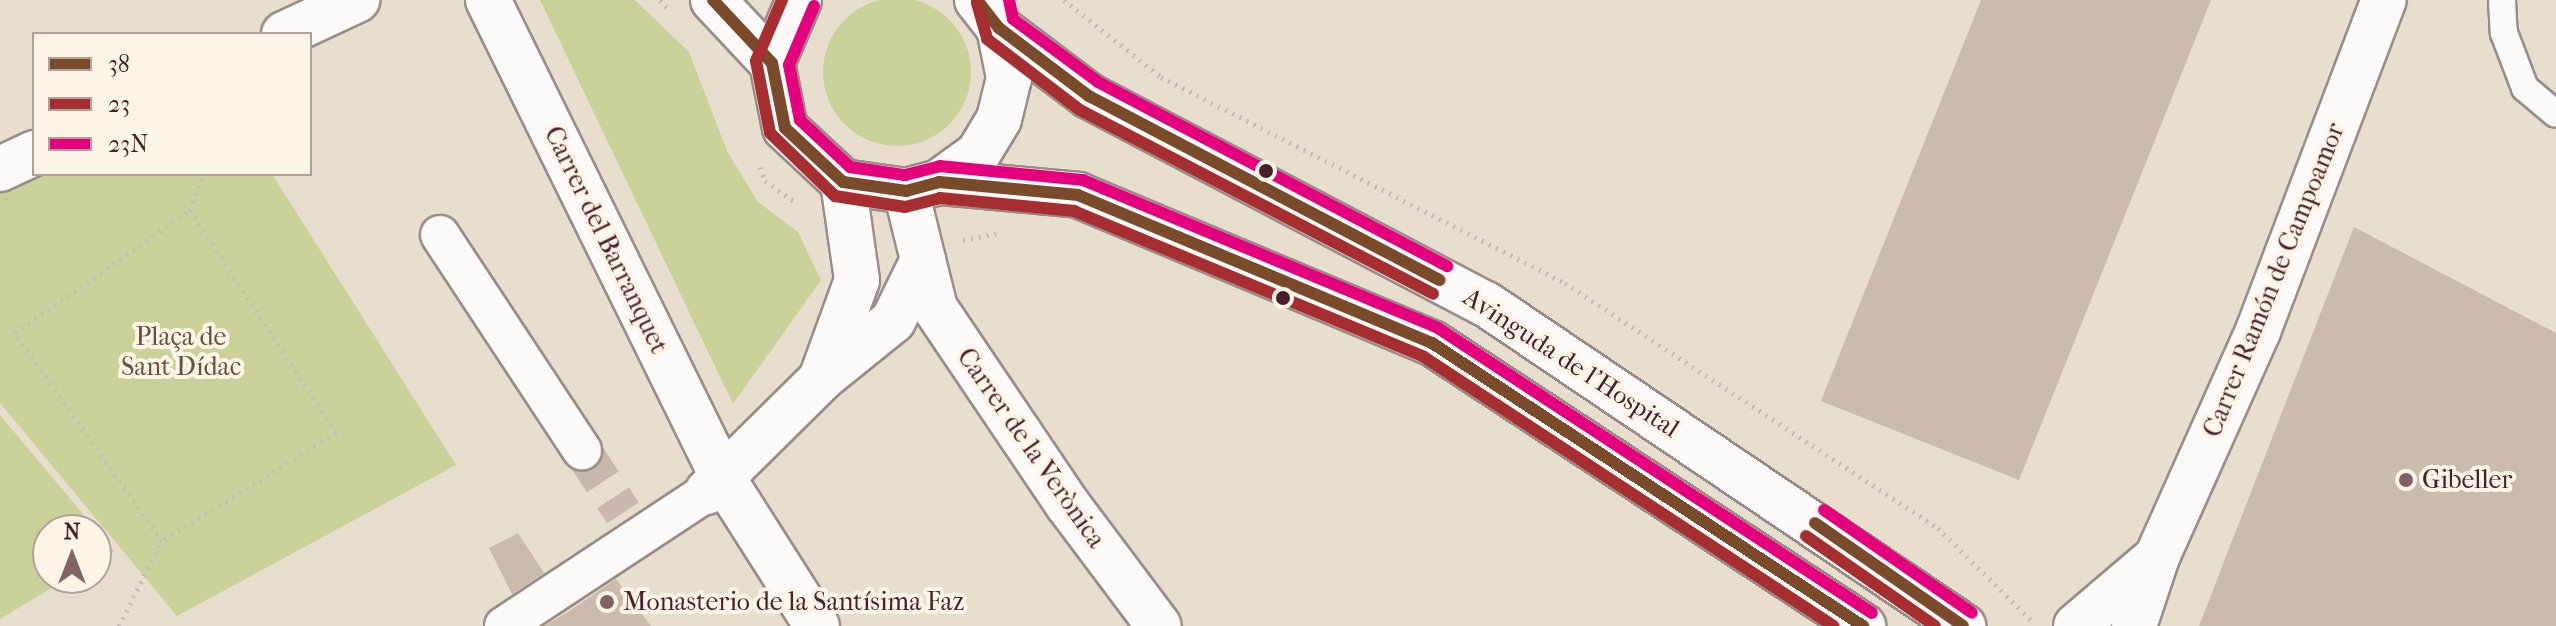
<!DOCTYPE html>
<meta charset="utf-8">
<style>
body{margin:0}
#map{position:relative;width:2556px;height:626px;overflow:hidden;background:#e8dece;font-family:"IM FELL French Canon",serif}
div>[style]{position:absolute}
.green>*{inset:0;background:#cad198}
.round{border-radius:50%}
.building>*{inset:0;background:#cabbac}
.pedestrian-tunnel>*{height:38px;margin-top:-19px;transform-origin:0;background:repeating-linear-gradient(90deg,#c8b8ad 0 38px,transparent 0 57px)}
.path>*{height:5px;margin-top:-2.5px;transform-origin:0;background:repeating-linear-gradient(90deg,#c3bcba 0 2px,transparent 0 8px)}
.roads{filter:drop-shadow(2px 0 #988c86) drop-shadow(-2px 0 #988c86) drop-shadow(0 2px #988c86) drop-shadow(0 -2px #988c86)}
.service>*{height:26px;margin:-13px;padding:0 13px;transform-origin:13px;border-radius:13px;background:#fcfaf8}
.pedestrian>*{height:38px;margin:-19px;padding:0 19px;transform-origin:19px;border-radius:19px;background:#fcfaf8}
.minor>*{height:44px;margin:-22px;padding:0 22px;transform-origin:22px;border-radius:22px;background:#fcfaf8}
.primary>*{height:44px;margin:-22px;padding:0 22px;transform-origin:22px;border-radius:22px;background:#fcfaf8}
.bus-1>*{height:12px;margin:-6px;padding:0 6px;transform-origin:6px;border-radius:6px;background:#7a4b2a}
.bus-2>*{height:12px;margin:-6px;padding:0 6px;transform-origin:6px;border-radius:6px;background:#a72e30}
.bus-3>*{height:12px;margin:-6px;padding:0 6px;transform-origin:6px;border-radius:6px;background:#e5007d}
.dots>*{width:22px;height:22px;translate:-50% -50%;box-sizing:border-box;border:4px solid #fcf5e5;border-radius:50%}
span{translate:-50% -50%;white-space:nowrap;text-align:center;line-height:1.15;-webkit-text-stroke:8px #fcf5e5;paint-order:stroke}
.street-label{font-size:26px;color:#4a1f2b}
.park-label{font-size:26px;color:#69513e}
.poi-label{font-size:26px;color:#4a1f2b}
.left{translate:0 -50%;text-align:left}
.legend{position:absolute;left:32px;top:32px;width:280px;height:144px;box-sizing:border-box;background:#fcf5e5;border:2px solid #b59f9b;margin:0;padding:10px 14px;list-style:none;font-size:24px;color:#4a1f2b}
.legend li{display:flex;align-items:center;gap:16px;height:40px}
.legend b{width:40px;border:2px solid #b59f9b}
.north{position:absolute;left:32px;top:514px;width:80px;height:80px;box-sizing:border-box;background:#fcf5e5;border:2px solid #b59f9b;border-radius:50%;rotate:0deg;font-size:22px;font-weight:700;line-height:32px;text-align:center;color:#4a1f2b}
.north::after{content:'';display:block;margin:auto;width:28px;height:36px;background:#816264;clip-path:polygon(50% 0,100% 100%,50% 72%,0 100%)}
</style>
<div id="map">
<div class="green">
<div class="round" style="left:823px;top:-2px;width:148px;height:148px"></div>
<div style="clip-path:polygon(540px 0,635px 0,689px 52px,727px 151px,758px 202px,798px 232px,821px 280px,733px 404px)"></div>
<div style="clip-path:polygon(0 169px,34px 174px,272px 174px,456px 465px,177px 616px,0 403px)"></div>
<div style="clip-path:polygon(0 415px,114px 551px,96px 561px,96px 530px,48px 530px,48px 578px,68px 578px,0 619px)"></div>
</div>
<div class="building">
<div style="clip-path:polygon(1981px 0,2211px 0,2019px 480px,1821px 401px)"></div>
<div style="clip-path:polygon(2354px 227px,2556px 333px,2556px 626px,2199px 626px)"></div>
<div style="clip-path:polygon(518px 533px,544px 573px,512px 594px,489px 548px)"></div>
<div style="clip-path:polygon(616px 579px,651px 626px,544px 626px,568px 612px)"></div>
</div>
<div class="pedestrian-tunnel">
<div style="left:582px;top:450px;width:75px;rotate:56.9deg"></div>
</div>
<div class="path">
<div style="left:660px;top:0;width:15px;rotate:48deg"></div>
<div style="left:1064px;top:0;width:124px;rotate:38.4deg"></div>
<div style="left:1161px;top:77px;width:453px;rotate:27deg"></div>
<div style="left:1565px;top:283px;width:446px;rotate:33.3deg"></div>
<div style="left:1938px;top:528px;width:135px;rotate:44.7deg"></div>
<div style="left:760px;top:167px;width:15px;rotate:70deg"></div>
<div style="left:765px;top:181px;width:39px;rotate:35deg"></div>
<div style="left:190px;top:210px;width:267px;rotate:56.8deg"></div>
<div style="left:336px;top:433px;width:205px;rotate:148.2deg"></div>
<div style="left:162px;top:541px;width:255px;rotate:-125.3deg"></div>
<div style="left:15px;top:333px;width:214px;rotate:-35.1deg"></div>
<div style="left:190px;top:210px;width:38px;rotate:-70deg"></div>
<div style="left:963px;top:240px;width:38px;rotate:-11deg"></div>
<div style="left:119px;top:626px;width:95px;rotate:-63.2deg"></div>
</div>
<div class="roads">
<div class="service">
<div style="left:2502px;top:0;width:33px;rotate:87deg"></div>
<div style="left:2504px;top:33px;width:59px;rotate:69.1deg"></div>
<div style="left:2525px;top:88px;width:40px;rotate:40deg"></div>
</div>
<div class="pedestrian">
<div style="left:440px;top:235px;width:258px;rotate:56.6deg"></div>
<div style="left:504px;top:626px;width:243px;rotate:-33.4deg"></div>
</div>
<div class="minor">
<div style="left:488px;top:0;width:535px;rotate:63.82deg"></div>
<div style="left:724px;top:480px;width:173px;rotate:57.5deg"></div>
<div style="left:284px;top:34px;width:81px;rotate:-25deg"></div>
<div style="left:0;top:169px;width:38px;rotate:-25deg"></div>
<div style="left:923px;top:260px;width:49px;rotate:76deg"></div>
<div style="left:935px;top:308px;width:238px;rotate:56deg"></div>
<div style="left:1068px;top:505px;width:151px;rotate:53.1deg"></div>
<div style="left:821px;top:379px;width:105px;rotate:-70deg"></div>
<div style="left:857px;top:280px;width:99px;rotate:-98.1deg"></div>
<div style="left:707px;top:492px;width:161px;rotate:-44.7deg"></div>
<div style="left:821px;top:379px;width:92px;rotate:-38.9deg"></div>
<div style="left:893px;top:321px;width:68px;rotate:-63.8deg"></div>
<div style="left:923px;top:260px;width:71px;rotate:-103.8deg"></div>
<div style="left:2076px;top:626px;width:106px;rotate:-40.4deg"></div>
<div style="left:2134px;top:626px;width:73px;rotate:-71.6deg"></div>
<div style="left:2157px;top:557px;width:248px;rotate:-65.9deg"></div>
<div style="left:2258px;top:331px;width:354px;rotate:-69.2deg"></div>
</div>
<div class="primary">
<div style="left:713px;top:0;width:86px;rotate:46.9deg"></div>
<div style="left:799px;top:0;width:69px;rotate:113.2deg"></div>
<div style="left:772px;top:63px;width:66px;rotate:78.7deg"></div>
<div style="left:785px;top:128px;width:79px;rotate:43deg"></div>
<div style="left:843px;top:182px;width:64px;rotate:8.1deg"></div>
<div style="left:906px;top:191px;width:34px;rotate:-15deg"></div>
<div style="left:939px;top:182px;width:48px;rotate:-35.7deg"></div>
<div style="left:978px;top:154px;width:41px;rotate:-59deg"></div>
<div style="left:999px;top:119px;width:42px;rotate:-76.3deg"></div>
<div style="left:1009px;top:78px;width:51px;rotate:-101.3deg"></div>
<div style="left:999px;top:28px;width:36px;rotate:-128deg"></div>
<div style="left:999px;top:28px;width:113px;rotate:37.1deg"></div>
<div style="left:1089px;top:96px;width:448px;rotate:27.7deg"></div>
<div style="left:1486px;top:304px;width:576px;rotate:34.02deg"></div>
<div style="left:939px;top:182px;width:140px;rotate:5.3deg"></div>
<div style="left:1078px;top:195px;width:384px;rotate:22.7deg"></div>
<div style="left:1432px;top:343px;width:516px;rotate:33.29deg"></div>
</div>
</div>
<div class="bus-1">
<div style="left:713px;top:0;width:86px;rotate:46.9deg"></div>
<div style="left:772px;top:63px;width:66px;rotate:78.7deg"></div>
<div style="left:785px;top:128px;width:79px;rotate:43deg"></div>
<div style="left:843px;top:182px;width:64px;rotate:8.1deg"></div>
<div style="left:906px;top:191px;width:34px;rotate:-15deg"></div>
<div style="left:939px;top:182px;width:140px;rotate:5.3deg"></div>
<div style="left:1078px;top:195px;width:384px;rotate:22.7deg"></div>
<div style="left:1432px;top:343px;width:516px;rotate:33.29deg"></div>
<div style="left:977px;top:0;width:36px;rotate:52deg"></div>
<div style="left:999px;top:28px;width:113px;rotate:37.1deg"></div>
<div style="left:1089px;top:96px;width:396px;rotate:27.7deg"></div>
<div style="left:1815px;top:523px;width:180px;rotate:34.8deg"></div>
</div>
<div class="bus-2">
<div style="left:782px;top:0;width:66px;rotate:113.1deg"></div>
<div style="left:756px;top:61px;width:73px;rotate:79deg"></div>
<div style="left:770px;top:133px;width:91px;rotate:44.1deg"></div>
<div style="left:835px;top:196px;width:71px;rotate:8.9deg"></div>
<div style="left:905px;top:207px;width:36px;rotate:-14deg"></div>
<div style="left:940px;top:198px;width:135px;rotate:5.5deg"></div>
<div style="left:1074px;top:211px;width:379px;rotate:22.6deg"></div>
<div style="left:1424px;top:357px;width:490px;rotate:33.3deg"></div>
<div style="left:977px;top:3px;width:37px;rotate:74deg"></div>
<div style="left:987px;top:39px;width:117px;rotate:37.4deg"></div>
<div style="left:1080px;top:110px;width:398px;rotate:27.5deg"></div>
<div style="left:1806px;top:536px;width:157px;rotate:34.9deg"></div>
</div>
<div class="bus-3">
<div style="left:1009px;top:0;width:19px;rotate:78deg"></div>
<div style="left:1013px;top:19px;width:106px;rotate:36.5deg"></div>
<div style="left:1098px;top:82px;width:395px;rotate:27.8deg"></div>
<div style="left:814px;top:6px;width:64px;rotate:113deg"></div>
<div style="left:789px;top:65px;width:56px;rotate:78.7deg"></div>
<div style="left:800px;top:120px;width:69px;rotate:43.2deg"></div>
<div style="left:850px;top:167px;width:56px;rotate:8.3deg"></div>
<div style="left:905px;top:175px;width:36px;rotate:-14deg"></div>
<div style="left:940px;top:166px;width:144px;rotate:5.6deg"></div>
<div style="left:1083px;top:180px;width:385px;rotate:22.6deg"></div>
<div style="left:1438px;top:328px;width:519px;rotate:33.29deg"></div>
<div style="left:1824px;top:510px;width:180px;rotate:34.8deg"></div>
</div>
<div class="dots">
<div style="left:1266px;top:171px;background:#4a1f2b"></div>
<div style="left:1283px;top:298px;background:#4a1f2b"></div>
<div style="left:2406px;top:480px;background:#816264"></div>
<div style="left:607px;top:602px;background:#816264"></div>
</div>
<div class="street-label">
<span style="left:606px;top:240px;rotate:64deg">Carrer del Barranquet</span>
<span style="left:2274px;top:280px;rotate:-68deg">Carrer Ramón de Campoamor</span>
<span style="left:1571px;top:363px;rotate:33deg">Avinguda de l'Hospital</span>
<span style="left:1031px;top:448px;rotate:55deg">Carrer de la Verònica</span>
</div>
<div class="park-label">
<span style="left:181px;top:352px">Plaça de<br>Sant Dídac</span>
</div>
<div class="poi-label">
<span class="left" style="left:2422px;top:480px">Gibeller</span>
<span class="left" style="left:623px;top:602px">Monasterio de la Santísima Faz</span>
</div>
<ul class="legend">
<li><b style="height:10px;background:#7a4b2a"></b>38</li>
<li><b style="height:10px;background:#a72e30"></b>23</li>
<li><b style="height:10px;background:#e5007d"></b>23N</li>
</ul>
<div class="north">N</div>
</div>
